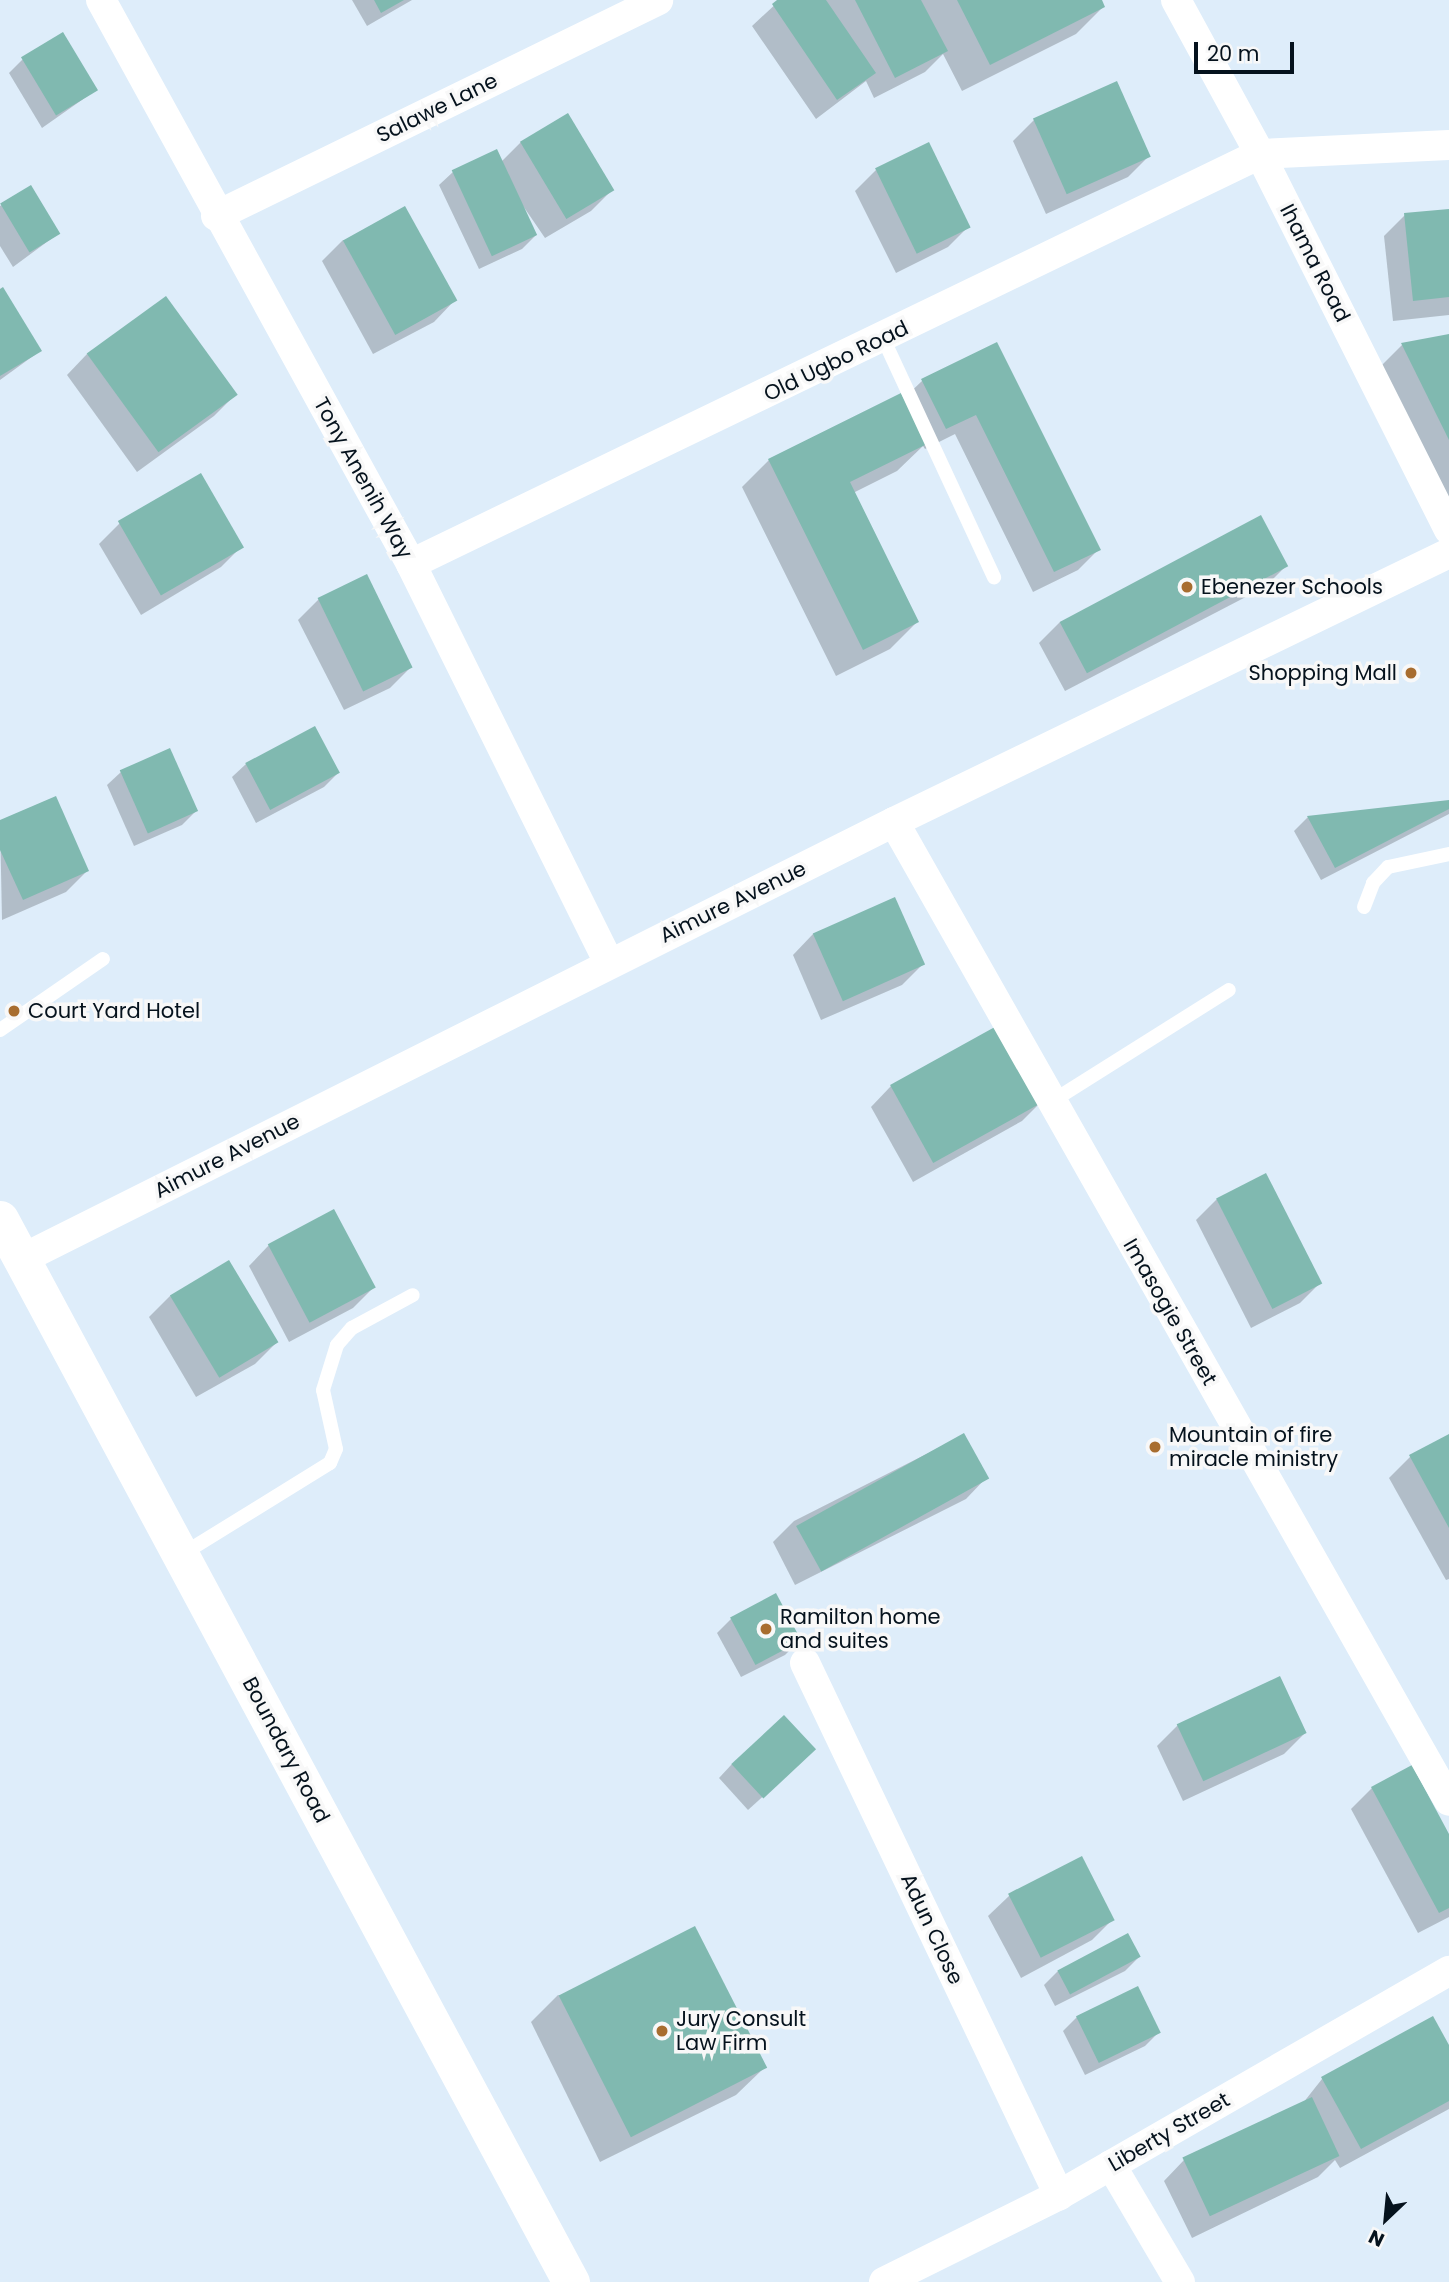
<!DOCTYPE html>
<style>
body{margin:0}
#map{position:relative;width:1449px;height:2282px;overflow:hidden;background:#deedfa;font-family:Poppins,sans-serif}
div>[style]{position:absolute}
.shadow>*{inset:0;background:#0003}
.building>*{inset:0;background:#80b9b0;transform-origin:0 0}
.service>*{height:14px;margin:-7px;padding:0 7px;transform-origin:7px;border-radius:7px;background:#fff}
.minor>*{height:30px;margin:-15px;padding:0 15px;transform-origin:15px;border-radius:15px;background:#fff}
.tertiary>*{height:37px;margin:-18.5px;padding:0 18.5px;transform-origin:18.5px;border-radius:18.5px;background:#fff}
.dots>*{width:19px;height:19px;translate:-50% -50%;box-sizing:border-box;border:4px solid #f8f8f8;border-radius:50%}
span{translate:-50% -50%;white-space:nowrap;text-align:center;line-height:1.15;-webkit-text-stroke:7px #f8f8f8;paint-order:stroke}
.street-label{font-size:21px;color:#05121d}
.poi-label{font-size:21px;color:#05121d}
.left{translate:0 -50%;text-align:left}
.right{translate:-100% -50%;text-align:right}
.north{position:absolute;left:1351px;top:2184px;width:70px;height:70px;-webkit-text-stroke:5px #f8f8f8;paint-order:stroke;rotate:206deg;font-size:19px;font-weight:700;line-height:28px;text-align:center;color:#05121d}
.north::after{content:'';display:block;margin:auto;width:24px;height:32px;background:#05121d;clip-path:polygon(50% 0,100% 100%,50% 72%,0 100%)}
.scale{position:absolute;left:1194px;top:42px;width:100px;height:32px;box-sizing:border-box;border:4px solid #05121d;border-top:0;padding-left:9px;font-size:21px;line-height:24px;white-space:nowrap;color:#05121d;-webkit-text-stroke:5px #f8f8f8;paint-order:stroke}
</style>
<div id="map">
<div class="shadow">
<div style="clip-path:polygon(352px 0,412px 0,367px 26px)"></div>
<div style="clip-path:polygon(780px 0,1100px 0,1103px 7px,1076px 34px,962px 91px,943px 54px,925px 72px,874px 98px,866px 81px,816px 119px,752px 26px)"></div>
<div style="clip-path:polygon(23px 59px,96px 90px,42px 128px,9px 73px)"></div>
<div style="clip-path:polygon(567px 115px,612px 190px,591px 211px,545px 238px,519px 200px,536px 235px,522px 249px,479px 269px,439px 185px,453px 172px,501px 162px,521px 142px)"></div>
<div style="clip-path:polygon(1034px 120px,1148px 157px,1128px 177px,1046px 214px,1013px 141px)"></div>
<div style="clip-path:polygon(876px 170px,969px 226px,948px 247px,896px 273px,855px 191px)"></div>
<div style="clip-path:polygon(30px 188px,59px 233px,13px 267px,0 246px,0 206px)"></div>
<div style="clip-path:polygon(1449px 211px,1449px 315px,1393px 321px,1384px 236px,1405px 215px)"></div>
<div style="clip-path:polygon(343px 240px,454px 301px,434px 322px,373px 354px,322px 261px)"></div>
<div style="clip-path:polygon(0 291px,40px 351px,0 380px)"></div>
<div style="clip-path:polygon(1449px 336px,1449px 522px,1375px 372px,1402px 345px)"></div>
<div style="clip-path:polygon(996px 344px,1098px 550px,1078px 570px,1033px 592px,955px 434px,925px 449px,923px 446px,897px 471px,853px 493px,917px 622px,890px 649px,836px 676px,742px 487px,769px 460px,902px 400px,922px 381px)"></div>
<div style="clip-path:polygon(87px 354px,235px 395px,214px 416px,137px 472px,67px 375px)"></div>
<div style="clip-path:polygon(120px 523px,242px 546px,221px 567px,141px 615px,99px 544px)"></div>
<div style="clip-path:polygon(1286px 566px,1265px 587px,1065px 691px,1039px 643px,1060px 622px)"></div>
<div style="clip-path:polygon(319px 599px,411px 667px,390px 688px,344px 710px,298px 620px)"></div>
<div style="clip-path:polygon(246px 764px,338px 773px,324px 787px,256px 823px,232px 777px)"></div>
<div style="clip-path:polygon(121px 772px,196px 811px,182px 825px,134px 846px,107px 785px)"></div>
<div style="clip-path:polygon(1449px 802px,1449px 814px,1321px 880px,1294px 831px,1308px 817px)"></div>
<div style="clip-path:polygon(0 822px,87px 871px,66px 892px,2px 920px)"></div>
<div style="clip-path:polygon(813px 934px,923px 964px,902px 985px,821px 1020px,793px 955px)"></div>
<div style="clip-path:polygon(891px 1086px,1043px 1100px,1022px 1121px,913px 1182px,871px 1107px)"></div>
<div style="clip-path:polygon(1217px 1199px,1320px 1283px,1300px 1303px,1251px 1328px,1196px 1220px)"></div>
<div style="clip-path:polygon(269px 1245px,374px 1287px,353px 1308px,289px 1342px,249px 1266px)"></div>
<div style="clip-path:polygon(170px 1296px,276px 1343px,255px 1364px,196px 1397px,149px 1317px)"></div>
<div style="clip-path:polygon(964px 1435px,986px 1478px,966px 1499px,795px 1585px,773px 1542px,794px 1521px)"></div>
<div style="clip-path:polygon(1449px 1436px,1449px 1579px,1446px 1580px,1389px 1478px,1410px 1457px)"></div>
<div style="clip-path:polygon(731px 1619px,799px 1641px,785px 1655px,741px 1677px,717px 1633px)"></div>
<div style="clip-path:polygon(1178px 1725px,1305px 1733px,1284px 1754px,1183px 1801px,1157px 1746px)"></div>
<div style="clip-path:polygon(800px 1763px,748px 1810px,719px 1778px,732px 1764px)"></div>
<div style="clip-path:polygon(1372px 1788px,1449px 1838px,1449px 1917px,1418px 1933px,1351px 1809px)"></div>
<div style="clip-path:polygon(1081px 1858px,1113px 1919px,1092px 1940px,1021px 1978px,988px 1916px,1009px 1896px)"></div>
<div style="clip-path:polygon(1139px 1957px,1125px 1971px,1055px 2006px,1044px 1985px,1058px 1971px)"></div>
<div style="clip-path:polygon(558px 1995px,764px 2068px,736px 2095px,600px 2162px,531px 2022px)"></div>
<div style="clip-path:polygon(1077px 2017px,1159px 2032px,1145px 2046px,1085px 2075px,1063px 2031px)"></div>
<div style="clip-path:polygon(1449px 2048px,1449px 2109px,1340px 2168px,1335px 2160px,1318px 2177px,1192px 2238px,1164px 2181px,1184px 2160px,1303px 2103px,1322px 2079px)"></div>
</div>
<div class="building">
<div style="clip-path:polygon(374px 0,404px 0,381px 13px)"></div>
<div style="clip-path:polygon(777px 0,826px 0,876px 73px,837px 100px,772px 4px)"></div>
<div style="clip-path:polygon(855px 0,921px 0,948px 51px,895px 78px)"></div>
<div style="clip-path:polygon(957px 0,1102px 0,1105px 7px,990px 65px)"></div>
<div style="left:63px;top:32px;width:68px;height:49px;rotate:59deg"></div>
<div style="left:1117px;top:81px;width:83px;height:92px;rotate:66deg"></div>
<div style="left:568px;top:113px;width:90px;height:56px;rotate:59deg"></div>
<div style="left:929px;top:142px;width:95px;height:60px;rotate:64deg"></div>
<div style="left:497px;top:149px;width:95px;height:50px;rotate:65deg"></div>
<div style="left:31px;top:185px;width:57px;height:36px;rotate:59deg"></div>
<div style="left:405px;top:206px;width:108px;height:71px;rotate:61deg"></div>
<div style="clip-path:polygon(1449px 209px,1449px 297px,1413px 301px,1404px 213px)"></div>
<div style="clip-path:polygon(3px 287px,42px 351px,0 376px,0 289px)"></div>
<div style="left:166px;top:296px;width:122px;height:98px;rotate:54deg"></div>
<div style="clip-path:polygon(1449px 334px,1449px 440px,1401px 343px)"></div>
<div style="clip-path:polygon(997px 342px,1101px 550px,1054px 572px,976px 415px,946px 429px,921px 379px)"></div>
<div style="clip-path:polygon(901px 393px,927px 444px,850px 482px,919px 622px,863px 650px,768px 459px)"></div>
<div style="left:201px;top:473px;width:86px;height:96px;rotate:60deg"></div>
<div style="left:1261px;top:515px;width:58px;height:228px;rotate:62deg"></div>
<div style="left:367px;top:574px;width:104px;height:55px;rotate:64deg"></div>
<div style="left:315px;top:726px;width:53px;height:79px;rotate:62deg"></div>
<div style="left:170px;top:748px;width:69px;height:55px;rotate:66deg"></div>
<div style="clip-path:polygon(56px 796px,89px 871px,23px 900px,0 850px,0 820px)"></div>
<div style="clip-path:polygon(1449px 800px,1449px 809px,1335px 868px,1307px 816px)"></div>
<div style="left:895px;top:897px;width:74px;height:90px;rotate:66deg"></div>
<div style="left:1002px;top:1023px;width:89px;height:128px;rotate:61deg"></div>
<div style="left:1266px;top:1173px;width:124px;height:56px;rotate:63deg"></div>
<div style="left:334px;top:1209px;width:89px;height:75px;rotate:62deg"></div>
<div style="left:229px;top:1260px;width:96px;height:69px;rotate:59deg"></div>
<div style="left:964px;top:1433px;width:52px;height:192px;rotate:61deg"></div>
<div style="clip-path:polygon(1449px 1434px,1449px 1528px,1409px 1455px)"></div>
<div style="left:776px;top:1593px;width:54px;height:52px;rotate:62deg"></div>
<div style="left:1280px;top:1676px;width:63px;height:114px;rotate:65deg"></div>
<div style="left:784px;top:1715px;width:47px;height:72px;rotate:47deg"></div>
<div style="clip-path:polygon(1412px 1765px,1449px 1834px,1449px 1908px,1439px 1913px,1371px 1787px)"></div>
<div style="left:1082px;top:1856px;width:72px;height:83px;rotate:63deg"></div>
<div style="left:695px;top:1926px;width:159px;height:153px;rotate:63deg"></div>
<div style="left:1128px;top:1933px;width:27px;height:80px;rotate:62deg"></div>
<div style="left:1138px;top:1986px;width:52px;height:69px;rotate:64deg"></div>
<div style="clip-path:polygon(1433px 2016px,1449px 2045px,1449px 2101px,1361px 2149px,1321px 2077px)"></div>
<div style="left:1312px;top:2097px;width:65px;height:143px;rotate:65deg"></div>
</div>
<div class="service">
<div style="left:883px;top:338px;width:264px;rotate:65.1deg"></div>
<div style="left:1364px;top:907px;width:26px;rotate:-69deg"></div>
<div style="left:1373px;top:883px;width:22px;rotate:-47deg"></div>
<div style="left:1388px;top:867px;width:62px;rotate:-12deg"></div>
<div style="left:0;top:1030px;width:125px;rotate:-34.6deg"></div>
<div style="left:1051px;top:1102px;width:210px;rotate:-32.2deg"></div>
<div style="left:181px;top:1555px;width:175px;rotate:-31.7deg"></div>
<div style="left:330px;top:1463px;width:15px;rotate:-67deg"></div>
<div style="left:336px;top:1449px;width:60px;rotate:-102.4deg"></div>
<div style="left:323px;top:1390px;width:47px;rotate:-72.7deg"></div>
<div style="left:337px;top:1345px;width:23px;rotate:-49deg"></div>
<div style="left:352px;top:1328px;width:69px;rotate:-28.4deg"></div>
</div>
<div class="minor">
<div style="left:101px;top:0;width:644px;rotate:61.2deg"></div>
<div style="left:411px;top:564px;width:445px;rotate:63.6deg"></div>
<div style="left:1176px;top:0;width:175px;rotate:61.4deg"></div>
<div style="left:1260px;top:154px;width:420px;rotate:63.3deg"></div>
<div style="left:216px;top:216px;width:492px;rotate:-26deg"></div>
<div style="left:411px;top:564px;width:943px;rotate:-25.78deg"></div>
<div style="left:1260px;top:154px;width:189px;rotate:-2.7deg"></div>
<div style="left:894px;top:822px;width:1125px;rotate:60.45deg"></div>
<div style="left:22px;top:1259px;width:975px;rotate:-26.62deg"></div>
<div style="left:894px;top:822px;width:617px;rotate:-25.86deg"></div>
<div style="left:805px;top:1663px;width:590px;rotate:64.48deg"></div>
<div style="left:1111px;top:2165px;width:136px;rotate:59.5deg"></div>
<div style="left:884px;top:2282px;width:195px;rotate:-26.4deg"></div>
<div style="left:1059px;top:2195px;width:450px;rotate:-29.9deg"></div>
</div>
<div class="tertiary">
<div style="left:0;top:1219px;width:1207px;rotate:61.76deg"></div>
</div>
<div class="dots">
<div style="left:1187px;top:587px;background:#a86d2f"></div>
<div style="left:1411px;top:673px;background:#a86d2f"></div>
<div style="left:14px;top:1011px;background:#a86d2f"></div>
<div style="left:1155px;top:1447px;background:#a86d2f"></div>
<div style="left:766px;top:1629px;background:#a86d2f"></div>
<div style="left:662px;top:2031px;background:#a86d2f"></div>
</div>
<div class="street-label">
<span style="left:437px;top:108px;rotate:-26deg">Salawe Lane</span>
<span style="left:1315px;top:263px;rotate:63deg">Ihama Road</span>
<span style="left:836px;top:361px;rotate:-26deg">Old Ugbo Road</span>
<span style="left:363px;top:478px;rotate:61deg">Tony Anenih Way</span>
<span style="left:733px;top:902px;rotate:-26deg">Aimure Avenue</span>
<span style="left:227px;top:1156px;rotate:-27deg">Aimure Avenue</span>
<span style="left:1170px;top:1312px;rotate:60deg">Imasogie Street</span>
<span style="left:286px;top:1750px;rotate:62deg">Boundary Road</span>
<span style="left:932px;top:1929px;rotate:65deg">Adun Close</span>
<span style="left:1169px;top:2132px;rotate:-30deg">Liberty Street</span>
</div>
<div class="poi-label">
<span class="left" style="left:1201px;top:587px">Ebenezer Schools</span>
<span class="right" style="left:1397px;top:673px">Shopping Mall</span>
<span class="left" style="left:28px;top:1011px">Court Yard Hotel</span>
<span class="left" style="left:1169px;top:1447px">Mountain of fire<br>miracle ministry</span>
<span class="left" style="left:780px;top:1629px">Ramilton home<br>and suites</span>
<span class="left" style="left:676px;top:2031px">Jury Consult<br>Law Firm</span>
</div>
<div class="north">N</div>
<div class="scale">20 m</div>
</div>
